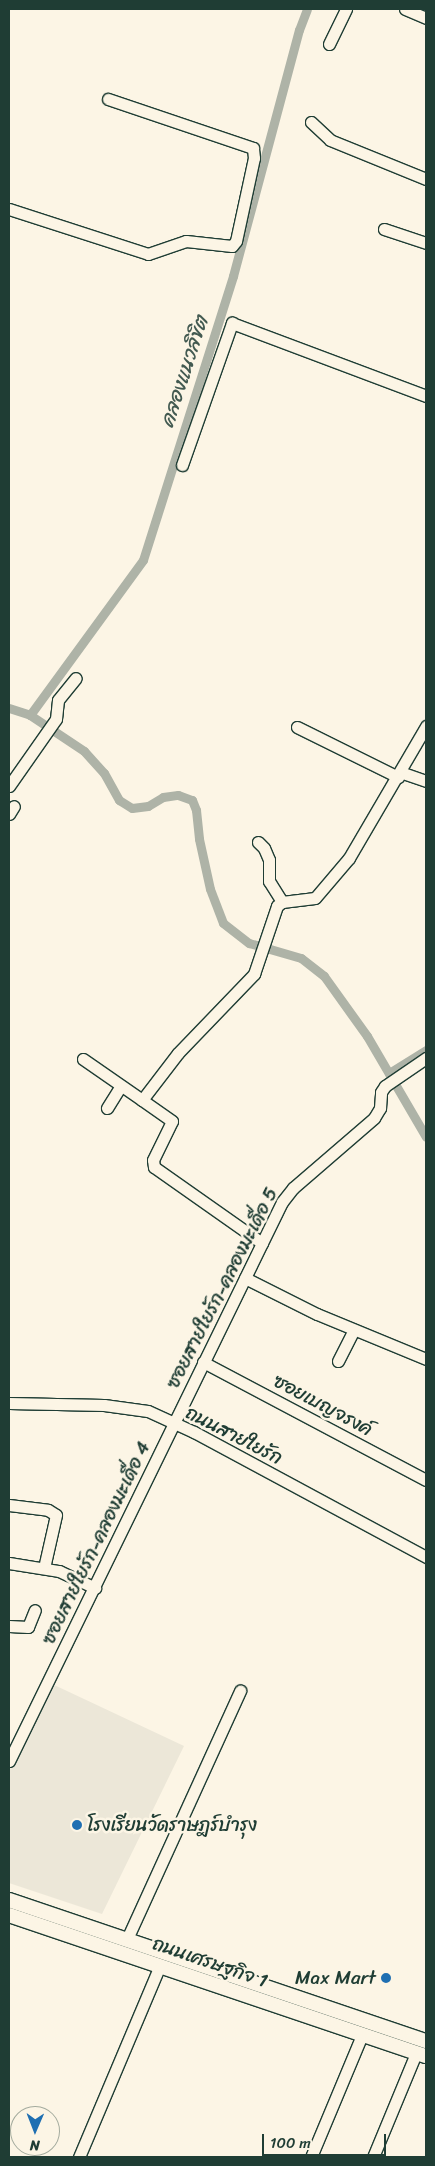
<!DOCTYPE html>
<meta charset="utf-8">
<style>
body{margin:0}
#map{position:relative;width:435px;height:2166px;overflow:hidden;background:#fcf5e5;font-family:Sriracha,"Playpen Sans Thai",sans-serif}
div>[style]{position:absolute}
.built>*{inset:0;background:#ece7d8}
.canal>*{height:9px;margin:-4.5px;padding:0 4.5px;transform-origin:4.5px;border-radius:4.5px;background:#aeb3a7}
.roads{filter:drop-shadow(1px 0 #1f3d34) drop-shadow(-1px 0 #1f3d34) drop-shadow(0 1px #1f3d34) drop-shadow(0 -1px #1f3d34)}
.minor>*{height:11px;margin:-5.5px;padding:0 5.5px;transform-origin:5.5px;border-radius:5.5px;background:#fcf5e5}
.major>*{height:14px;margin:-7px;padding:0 7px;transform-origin:7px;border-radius:7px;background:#fcf5e5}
.dots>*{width:14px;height:14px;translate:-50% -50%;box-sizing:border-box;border:2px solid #fcf5e5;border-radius:50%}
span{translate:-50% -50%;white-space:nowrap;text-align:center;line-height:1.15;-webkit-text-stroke:5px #fcf5e5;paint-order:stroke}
.street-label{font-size:19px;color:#1f3d34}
.poi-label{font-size:19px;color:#1f3d34}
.left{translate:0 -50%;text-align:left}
.right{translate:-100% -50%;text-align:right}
.water-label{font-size:20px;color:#435a51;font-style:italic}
.frame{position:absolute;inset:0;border:10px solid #1f3d34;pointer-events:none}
.north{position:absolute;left:10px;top:2106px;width:50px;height:50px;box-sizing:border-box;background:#fcf5e5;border:1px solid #a4ab9e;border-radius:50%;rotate:181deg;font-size:14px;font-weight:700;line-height:20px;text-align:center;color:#1f3d34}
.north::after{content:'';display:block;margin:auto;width:18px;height:22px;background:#1f6fb2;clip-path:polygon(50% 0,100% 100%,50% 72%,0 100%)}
.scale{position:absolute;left:262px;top:2134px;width:124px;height:22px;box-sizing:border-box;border:2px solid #1f3d34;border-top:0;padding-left:6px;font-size:15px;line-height:18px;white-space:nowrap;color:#1f3d34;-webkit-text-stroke:4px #fcf5e5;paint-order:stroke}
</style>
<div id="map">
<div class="built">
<div style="clip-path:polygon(50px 1683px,184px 1746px,102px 1914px,9px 1883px,9px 1767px)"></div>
</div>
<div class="canal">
<div style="left:9px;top:708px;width:22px;rotate:18deg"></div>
<div style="left:30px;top:715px;width:65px;rotate:33.7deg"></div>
<div style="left:84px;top:751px;width:30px;rotate:48deg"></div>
<div style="left:104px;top:773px;width:31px;rotate:61deg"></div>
<div style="left:119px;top:800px;width:15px;rotate:32deg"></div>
<div style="left:132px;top:808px;width:16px;rotate:-7deg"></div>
<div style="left:148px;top:806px;width:17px;rotate:-31deg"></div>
<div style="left:163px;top:797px;width:15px;rotate:-8deg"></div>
<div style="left:178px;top:795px;width:15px;rotate:20deg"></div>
<div style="left:192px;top:800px;width:11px;rotate:68deg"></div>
<div style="left:196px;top:810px;width:29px;rotate:84deg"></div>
<div style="left:199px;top:839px;width:51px;rotate:77.6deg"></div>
<div style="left:210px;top:889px;width:36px;rotate:69deg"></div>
<div style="left:223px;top:923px;width:33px;rotate:38deg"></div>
<div style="left:249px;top:943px;width:54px;rotate:16.1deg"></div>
<div style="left:301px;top:958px;width:29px;rotate:38deg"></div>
<div style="left:324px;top:976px;width:74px;rotate:54.4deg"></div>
<div style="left:367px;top:1036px;width:117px;rotate:59.7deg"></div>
<div style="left:30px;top:715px;width:192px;rotate:-53.9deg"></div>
<div style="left:143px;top:560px;width:298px;rotate:-72.4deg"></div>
<div style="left:233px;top:276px;width:255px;rotate:-75deg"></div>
<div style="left:299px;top:30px;width:22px;rotate:-69deg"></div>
<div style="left:389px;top:1073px;width:44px;rotate:-31.9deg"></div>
</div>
<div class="roads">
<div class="minor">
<div style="left:405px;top:9px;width:23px;rotate:23deg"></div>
<div style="left:329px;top:44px;width:39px;rotate:-64deg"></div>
<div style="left:311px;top:122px;width:26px;rotate:43deg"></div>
<div style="left:330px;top:140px;width:104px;rotate:22.1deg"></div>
<div style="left:9px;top:209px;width:146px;rotate:17.9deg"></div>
<div style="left:148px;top:254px;width:40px;rotate:-18.9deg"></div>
<div style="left:186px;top:241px;width:46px;rotate:6.2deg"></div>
<div style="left:232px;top:246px;width:6px;rotate:-51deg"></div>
<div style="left:236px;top:241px;width:85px;rotate:-77.8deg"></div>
<div style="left:254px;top:158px;width:10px;rotate:-96deg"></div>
<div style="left:253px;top:148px;width:153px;rotate:-161.3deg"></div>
<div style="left:384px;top:229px;width:44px;rotate:18.4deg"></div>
<div style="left:182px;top:465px;width:151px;rotate:-70.6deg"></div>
<div style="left:232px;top:323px;width:207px;rotate:20.6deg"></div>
<div style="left:297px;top:727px;width:113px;rotate:26.3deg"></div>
<div style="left:400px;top:772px;width:28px;rotate:19deg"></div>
<div style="left:9px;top:786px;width:82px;rotate:-55deg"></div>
<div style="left:56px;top:719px;width:19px;rotate:-84deg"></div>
<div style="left:58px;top:700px;width:28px;rotate:-51deg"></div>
<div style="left:9px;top:814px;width:9px;rotate:-58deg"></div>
<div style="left:258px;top:842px;width:8px;rotate:45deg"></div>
<div style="left:264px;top:848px;width:13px;rotate:67deg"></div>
<div style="left:269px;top:860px;width:21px;rotate:90deg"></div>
<div style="left:269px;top:881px;width:25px;rotate:58deg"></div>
<div style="left:83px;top:1059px;width:72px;rotate:34.8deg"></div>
<div style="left:107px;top:1108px;width:26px;rotate:-58deg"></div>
<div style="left:262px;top:1243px;width:132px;rotate:-144.9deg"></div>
<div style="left:154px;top:1167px;width:7px;rotate:-98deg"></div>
<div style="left:153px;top:1160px;width:43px;rotate:-64deg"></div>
<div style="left:172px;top:1121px;width:37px;rotate:-145deg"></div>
<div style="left:142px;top:1100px;width:59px;rotate:-52.5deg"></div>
<div style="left:178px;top:1053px;width:110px;rotate:-46.1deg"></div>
<div style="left:254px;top:974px;width:72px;rotate:-71.3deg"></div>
<div style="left:277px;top:906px;width:6px;rotate:-39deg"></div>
<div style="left:282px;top:902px;width:33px;rotate:-7deg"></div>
<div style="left:315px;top:898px;width:52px;rotate:-49.6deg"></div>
<div style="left:349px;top:858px;width:153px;rotate:-59.7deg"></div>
<div style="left:245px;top:1278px;width:80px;rotate:26.6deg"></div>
<div style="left:317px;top:1314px;width:118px;rotate:22.4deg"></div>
<div style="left:338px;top:1361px;width:35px;rotate:-63deg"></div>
<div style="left:203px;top:1362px;width:252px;rotate:27.9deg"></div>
<div style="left:9px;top:1403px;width:95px;rotate:1.2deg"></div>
<div style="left:104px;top:1405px;width:44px;rotate:7.8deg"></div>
<div style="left:148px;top:1411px;width:51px;rotate:24.5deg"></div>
<div style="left:194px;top:1432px;width:264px;rotate:28.3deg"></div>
<div style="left:9px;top:1505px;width:39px;rotate:7deg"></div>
<div style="left:48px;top:1510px;width:9px;rotate:32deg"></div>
<div style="left:56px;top:1515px;width:54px;rotate:102.8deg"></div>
<div style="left:9px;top:1563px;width:51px;rotate:9.1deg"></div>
<div style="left:59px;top:1571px;width:40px;rotate:25deg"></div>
<div style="left:9px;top:1626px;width:19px;rotate:3deg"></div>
<div style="left:28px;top:1627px;width:18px;rotate:-68deg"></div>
<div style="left:9px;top:1761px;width:622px;rotate:-63.97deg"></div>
<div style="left:282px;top:1202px;width:18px;rotate:-52deg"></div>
<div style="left:293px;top:1188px;width:107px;rotate:-40.8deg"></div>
<div style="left:374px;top:1118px;width:12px;rotate:-59deg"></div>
<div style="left:380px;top:1108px;width:16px;rotate:-86deg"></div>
<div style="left:381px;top:1092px;width:7px;rotate:-56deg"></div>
<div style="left:385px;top:1086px;width:50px;rotate:-34.3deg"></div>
<div style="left:127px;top:1939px;width:273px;rotate:-65.5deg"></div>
<div style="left:79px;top:2157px;width:208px;rotate:-67.1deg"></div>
<div style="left:311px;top:2157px;width:132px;rotate:-67.3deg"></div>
<div style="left:373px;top:2157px;width:113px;rotate:-67.5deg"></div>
</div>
<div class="major">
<div style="left:9px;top:1900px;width:440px;rotate:18.7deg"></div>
<div style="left:9px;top:1915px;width:440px;rotate:18.7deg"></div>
</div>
</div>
<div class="dots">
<div style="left:77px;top:1825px;background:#1f6fb2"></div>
<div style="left:386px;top:1978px;background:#1f6fb2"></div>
</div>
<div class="street-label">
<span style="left:222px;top:1288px;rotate:-63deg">ซอยสายใยรัก-คลองมะเดื่อ 5</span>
<span style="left:323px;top:1405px;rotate:28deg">ซอยเบญจรงค์</span>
<span style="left:234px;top:1435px;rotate:27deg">ถนนสายใยรัก</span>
<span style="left:96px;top:1543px;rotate:-64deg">ซอยสายใยรัก-คลองมะเดื่อ 4</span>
<span style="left:210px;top:1962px;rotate:19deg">ถนนเศรษฐกิจ 1</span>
</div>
<div class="poi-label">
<span class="left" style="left:87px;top:1825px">โรงเรียนวัดราษฎร์บํารุง</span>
<span class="right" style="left:376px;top:1978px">Max Mart</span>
</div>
<div class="water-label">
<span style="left:184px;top:372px;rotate:-72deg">คลองแนวลิขิต</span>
</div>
<div class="frame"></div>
<div class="north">N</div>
<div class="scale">100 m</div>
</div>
